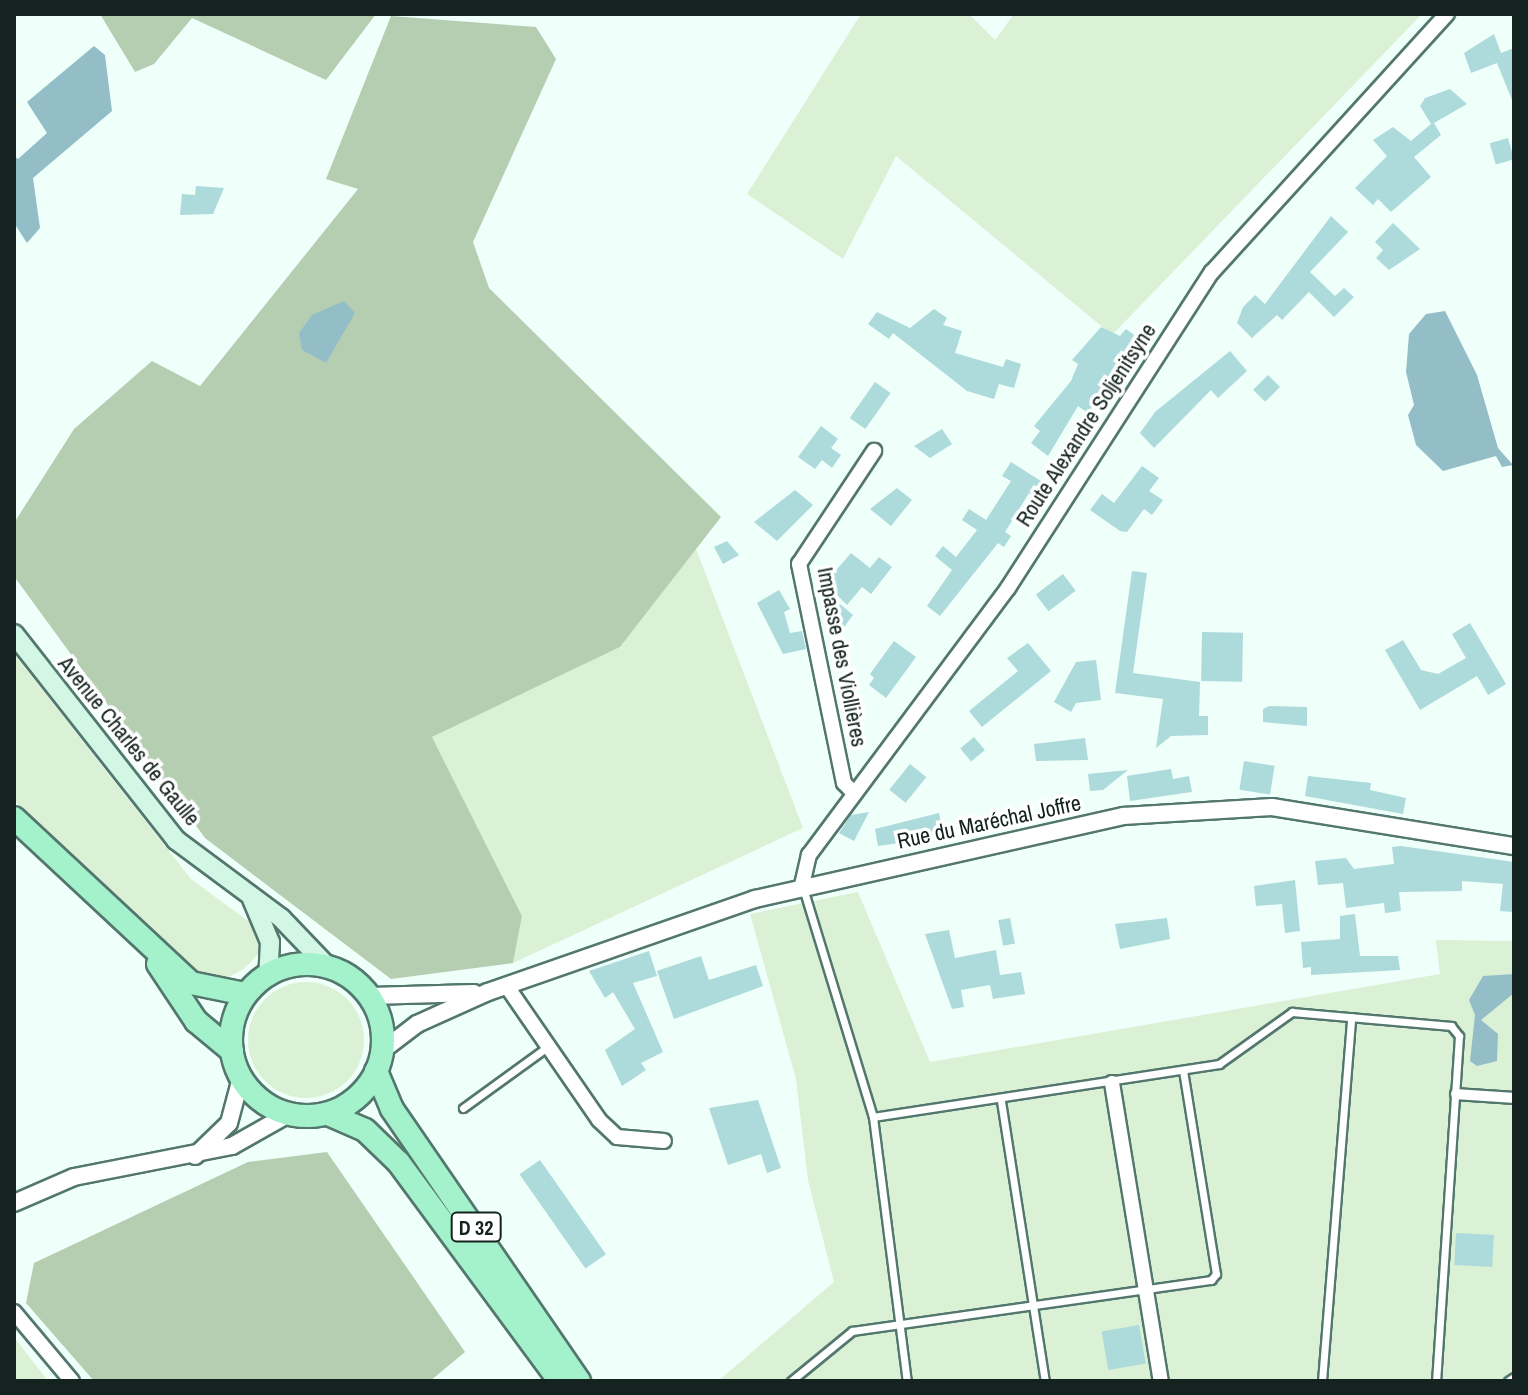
<!DOCTYPE html>
<meta charset="utf-8">
<style>
body{margin:0}
#map{position:relative;width:1528px;height:1395px;overflow:hidden;background:#effffa;font-family:"Archivo Narrow",sans-serif}
div>[style]{position:absolute}
.green>*{inset:0;background:#daf1d6}
.round{border-radius:50%}
.forest>*{inset:0;background:#b5ceb1}
.water>*{inset:0;background:#93bec8}
.building>*{inset:0;background:#addada;transform-origin:0 0}
.roads{filter:drop-shadow(2px 0 #53776e) drop-shadow(-2px 0 #53776e) drop-shadow(0 2px #53776e) drop-shadow(0 -2px #53776e)}
.service>*{height:7px;margin:-3.5px;padding:0 3.5px;transform-origin:3.5px;border-radius:3.5px;background:#fff}
.pedestrian>*{height:10px;margin:-5px;padding:0 5px;transform-origin:5px;border-radius:5px;background:#fff}
.minor>*{height:14px;margin:-7px;padding:0 7px;transform-origin:7px;border-radius:7px;background:#fff}
.tertiary>*{height:16px;margin:-8px;padding:0 8px;transform-origin:8px;border-radius:8px;background:#fff}
.secondary>*{height:18px;margin:-9px;padding:0 9px;transform-origin:9px;border-radius:9px;background:#d2f8e5}
.primary>*{height:22px;margin:-11px;padding:0 11px;transform-origin:11px;border-radius:11px;background:#a4f2cb}
.primary>.ring{margin:-11px;padding:0;box-sizing:content-box;background:none;border:22px solid #a4f2cb;border-radius:50%}
span{translate:-50% -50%;white-space:nowrap;text-align:center;line-height:1.15;-webkit-text-stroke:7px #fff;paint-order:stroke}
.shield-label span{padding:2px 6px;background:#fff;border:2px solid;border-radius:6px;-webkit-text-stroke-width:0}
.shield-label{font-size:20px;color:#14231f;font-weight:700}
.street-label{font-size:22px;color:#14231f}
.frame{position:absolute;inset:0;border:16px solid #14231f;pointer-events:none}
</style>
<div id="map">
<div class="green">
<div style="clip-path:polygon(861px 14px,969px 14px,995px 40px,1014px 14px,1422px 14px,1112px 335px,896px 156px,843px 259px,747px 194px)"></div>
<div style="clip-path:polygon(696px 549px,803px 828px,513px 963px,522px 916px,432px 737px,620px 647px)"></div>
<div style="clip-path:polygon(14px 654px,191px 879px,252px 924px,261px 951px,244px 969px,224px 979px,195px 971px,14px 800px)"></div>
<div style="clip-path:polygon(858px 892px,930px 1062px,1440px 974px,1436px 940px,1514px 941px,1514px 1381px,718px 1381px,834px 1282px,808px 1180px,796px 1079px,750px 914px)"></div>
<div class="round" style="left:248px;top:982px;width:116px;height:116px"></div>
<div style="clip-path:polygon(14px 1337px,48px 1381px,14px 1381px)"></div>
</div>
<div class="forest">
<div style="clip-path:polygon(100px 14px,376px 14px,326px 80px,192px 18px,154px 64px,135px 72px)"></div>
<div style="clip-path:polygon(391px 16px,536px 27px,556px 59px,473px 242px,489px 288px,721px 517px,620px 647px,432px 737px,522px 916px,513px 963px,391px 979px,205px 838px,16px 579px,14px 523px,74px 429px,152px 361px,200px 386px,358px 189px,326px 179px)"></div>
<div style="clip-path:polygon(327px 1152px,465px 1352px,430px 1381px,94px 1381px,26px 1303px,34px 1263px,248px 1162px)"></div>
</div>
<div class="water">
<div style="clip-path:polygon(94px 46px,105px 55px,112px 111px,33px 178px,40px 228px,27px 243px,14px 223px,14px 156px,18px 159px,47px 133px,27px 102px)"></div>
<div style="clip-path:polygon(344px 301px,355px 313px,326px 363px,302px 350px,299px 333px,312px 315px)"></div>
<div style="clip-path:polygon(1445px 311px,1477px 375px,1498px 448px,1513px 465px,1502px 467px,1496px 456px,1443px 471px,1416px 445px,1408px 415px,1414px 405px,1406px 372px,1409px 334px,1426px 314px)"></div>
<div style="clip-path:polygon(1514px 974px,1514px 993px,1481px 1020px,1498px 1034px,1497px 1061px,1477px 1066px,1470px 1061px,1475px 1015px,1469px 1000px,1483px 976px)"></div>
</div>
<div class="building">
<div style="clip-path:polygon(1494px 34px,1501px 53px,1514px 48px,1514px 105px,1497px 63px,1471px 73px,1464px 53px)"></div>
<div style="clip-path:polygon(1450px 89px,1467px 104px,1434px 123px,1441px 135px,1414px 157px,1431px 177px,1391px 212px,1378px 199px,1373px 205px,1355px 188px,1387px 156px,1373px 140px,1393px 127px,1411px 141px,1431px 124px,1420px 106px,1425px 98px)"></div>
<div style="left:1508px;top:138px;width:22px;height:19px;rotate:74deg"></div>
<div style="clip-path:polygon(196px 186px,224px 188px,213px 214px,180px 215px,182px 194px,195px 195px)"></div>
<div style="clip-path:polygon(1331px 216px,1348px 232px,1310px 272px,1335px 296px,1344px 288px,1354px 297px,1334px 317px,1309px 292px,1282px 320px,1277px 315px,1252px 338px,1237px 323px,1243px 307px,1255px 295px,1265px 304px)"></div>
<div style="clip-path:polygon(1393px 223px,1420px 249px,1389px 270px,1376px 258px,1383px 250px,1375px 242px)"></div>
<div style="clip-path:polygon(934px 309px,947px 318px,943px 325px,962px 331px,955px 353px,1003px 367px,1006px 359px,1021px 364px,1014px 388px,999px 384px,994px 399px,967px 391px,893px 333px,889px 339px,868px 324px,877px 312px,910px 328px)"></div>
<div style="clip-path:polygon(1101px 327px,1120px 336px,1126px 329px,1138px 338px,1088px 413px,1078px 406px,1048px 456px,1031px 443px,1040px 431px,1034px 426px,1071px 381px,1078px 364px,1072px 360px)"></div>
<div style="clip-path:polygon(1230px 351px,1247px 371px,1218px 398px,1211px 390px,1154px 448px,1140px 433px,1155px 412px)"></div>
<div style="left:1268px;top:375px;width:17px;height:21px;rotate:45deg"></div>
<div style="left:875px;top:382px;width:19px;height:44px;rotate:35deg"></div>
<div style="clip-path:polygon(821px 426px,838px 439px,831px 448px,841px 455px,832px 468px,822px 460px,815px 469px,798px 457px)"></div>
<div style="clip-path:polygon(942px 429px,952px 444px,930px 458px,914px 446px)"></div>
<div style="clip-path:polygon(1011px 462px,1044px 483px,1036px 497px,1029px 493px,1005px 532px,1011px 536px,1004px 547px,998px 543px,940px 616px,927px 606px,952px 570px,935px 556px,943px 546px,956px 557px,977px 530px,962px 520px,969px 509px,986px 520px,1011px 481px,1002px 476px)"></div>
<div style="clip-path:polygon(1142px 466px,1159px 478px,1149px 491px,1163px 500px,1152px 515px,1144px 509px,1127px 532px,1120px 531px,1090px 510px,1102px 494px,1114px 503px)"></div>
<div style="clip-path:polygon(897px 488px,912px 500px,891px 526px,870px 509px)"></div>
<div style="clip-path:polygon(795px 490px,813px 505px,777px 541px,754px 522px)"></div>
<div style="clip-path:polygon(727px 541px,739px 555px,723px 564px,714px 547px)"></div>
<div style="clip-path:polygon(851px 553px,870px 568px,879px 557px,892px 567px,871px 594px,862px 587px,847px 605px,825px 583px)"></div>
<div style="clip-path:polygon(1132px 571px,1147px 573px,1133px 673px,1200px 682px,1199px 716px,1208px 716px,1208px 735px,1171px 736px,1156px 748px,1163px 699px,1115px 693px)"></div>
<div style="left:1063px;top:574px;width:21px;height:34px;rotate:53deg"></div>
<div style="clip-path:polygon(779px 590px,790px 609px,784px 612px,790px 633px,802px 631px,806px 649px,783px 654px,757px 603px)"></div>
<div style="clip-path:polygon(840px 604px,853px 615px,841px 631px,830px 617px)"></div>
<div style="clip-path:polygon(1470px 623px,1506px 684px,1488px 695px,1477px 676px,1420px 710px,1385px 650px,1403px 640px,1421px 670px,1438px 674px,1466px 658px,1452px 634px)"></div>
<div style="left:1202px;top:632px;width:41px;height:49px;rotate:1deg"></div>
<div style="clip-path:polygon(894px 641px,916px 657px,886px 698px,869px 685px,874px 678px,870px 674px)"></div>
<div style="clip-path:polygon(1028px 643px,1051px 671px,982px 727px,969px 711px,1018px 671px,1007px 658px)"></div>
<div style="clip-path:polygon(1096px 660px,1101px 700px,1076px 703px,1071px 712px,1054px 702px,1076px 662px)"></div>
<div style="clip-path:polygon(1269px 706px,1307px 707px,1307px 726px,1263px 722px,1263px 709px)"></div>
<div style="left:974px;top:737px;width:17px;height:18px;rotate:50deg"></div>
<div style="clip-path:polygon(1085px 738px,1088px 760px,1036px 761px,1034px 744px)"></div>
<div style="left:1244px;top:761px;width:31px;height:29px;rotate:9deg"></div>
<div style="left:910px;top:764px;width:21px;height:33px;rotate:39deg"></div>
<div style="clip-path:polygon(1171px 769px,1173px 779px,1189px 776px,1192px 792px,1130px 801px,1127px 776px)"></div>
<div style="clip-path:polygon(1128px 770px,1103px 790px,1090px 791px,1088px 774px)"></div>
<div style="clip-path:polygon(1308px 776px,1371px 783px,1370px 790px,1406px 798px,1403px 814px,1305px 796px)"></div>
<div style="clip-path:polygon(869px 812px,854px 841px,839px 833px,851px 815px)"></div>
<div style="clip-path:polygon(939px 813px,944px 837px,878px 846px,875px 829px)"></div>
<div style="clip-path:polygon(1401px 846px,1514px 862px,1514px 912px,1500px 911px,1503px 884px,1462px 881px,1462px 891px,1399px 892px,1401px 911px,1385px 913px,1384px 903px,1346px 908px,1343px 883px,1318px 885px,1315px 861px,1346px 858px,1354px 869px,1394px 864px,1392px 847px)"></div>
<div style="clip-path:polygon(1295px 880px,1300px 931px,1285px 933px,1282px 904px,1256px 906px,1254px 886px)"></div>
<div style="clip-path:polygon(1355px 914px,1360px 956px,1398px 956px,1400px 970px,1311px 975px,1311px 967px,1303px 968px,1301px 942px,1340px 939px,1340px 916px)"></div>
<div style="left:1010px;top:918px;width:26px;height:12px;rotate:79deg"></div>
<div style="clip-path:polygon(1167px 918px,1170px 939px,1120px 949px,1115px 924px)"></div>
<div style="clip-path:polygon(949px 930px,955px 958px,996px 950px,1000px 975px,1021px 972px,1025px 994px,993px 999px,990px 985px,961px 990px,964px 1007px,952px 1009px,925px 934px)"></div>
<div style="clip-path:polygon(649px 951px,657px 976px,633px 983px,663px 1052px,641px 1063px,646px 1070px,622px 1086px,605px 1050px,635px 1029px,613px 992px,605px 998px,589px 971px)"></div>
<div style="clip-path:polygon(701px 956px,709px 980px,756px 965px,763px 986px,674px 1019px,657px 971px)"></div>
<div style="clip-path:polygon(758px 1100px,781px 1168px,767px 1173px,761px 1154px,728px 1165px,709px 1108px)"></div>
<div style="left:540px;top:1160px;width:115px;height:25px;rotate:55deg"></div>
<div style="left:1456px;top:1233px;width:38px;height:32px;rotate:3deg"></div>
<div style="left:1139px;top:1325px;width:39px;height:38px;rotate:80deg"></div>
</div>
<div class="roads">
<div class="service">
<div style="left:803px;top:888px;width:239px;rotate:73deg"></div>
<div style="left:873px;top:1117px;width:266px;rotate:82.7deg"></div>
<div style="left:1001px;top:1101px;width:283px;rotate:81.1deg"></div>
<div style="left:463px;top:1108px;width:102px;rotate:-35.9deg"></div>
<div style="left:873px;top:1117px;width:350px;rotate:-8.7deg"></div>
<div style="left:1219px;top:1064px;width:90px;rotate:-35.5deg"></div>
<div style="left:1292px;top:1012px;width:160px;rotate:5deg"></div>
<div style="left:1451px;top:1026px;width:13px;rotate:51deg"></div>
<div style="left:1459px;top:1036px;width:346px;rotate:93.8deg"></div>
<div style="left:791px;top:1381px;width:79px;rotate:-39.3deg"></div>
<div style="left:852px;top:1331px;width:363px;rotate:-8.1deg"></div>
<div style="left:1211px;top:1280px;width:8px;rotate:-50deg"></div>
<div style="left:1216px;top:1274px;width:206px;rotate:-99.2deg"></div>
<div style="left:1322px;top:1381px;width:365px;rotate:-85.4deg"></div>
<div style="left:1508px;top:1381px;width:7px;rotate:-34deg"></div>
</div>
<div class="pedestrian">
<div style="left:1456px;top:1094px;width:58px;rotate:3.9deg"></div>
</div>
<div class="minor">
<div style="left:854px;top:793px;width:14px;rotate:-135deg"></div>
<div style="left:844px;top:783px;width:224px;rotate:-101.6deg"></div>
<div style="left:799px;top:564px;width:136px;rotate:-56.4deg"></div>
<div style="left:802px;top:885px;width:31px;rotate:-77deg"></div>
<div style="left:809px;top:855px;width:333px;rotate:-53.3deg"></div>
<div style="left:1008px;top:588px;width:376px;rotate:-57.2deg"></div>
<div style="left:1212px;top:272px;width:349px;rotate:-47.7deg"></div>
<div style="left:506px;top:985px;width:164px;rotate:55.4deg"></div>
<div style="left:599px;top:1120px;width:25px;rotate:43deg"></div>
<div style="left:617px;top:1137px;width:47px;rotate:4.9deg"></div>
<div style="left:1112px;top:1083px;width:302px;rotate:80.7deg"></div>
<div style="left:14px;top:1312px;width:90px;rotate:50deg"></div>
</div>
<div class="tertiary">
<div style="left:370px;top:996px;width:104px;rotate:-1.7deg"></div>
<div style="left:383px;top:1050px;width:43px;rotate:-37.4deg"></div>
<div style="left:417px;top:1024px;width:78px;rotate:-24.3deg"></div>
<div style="left:488px;top:992px;width:283px;rotate:-19.2deg"></div>
<div style="left:755px;top:899px;width:377px;rotate:-12.7deg"></div>
<div style="left:1123px;top:816px;width:149px;rotate:-3.5deg"></div>
<div style="left:1272px;top:807px;width:245px;rotate:9.2deg"></div>
<div style="left:195px;top:1156px;width:47px;rotate:-44.1deg"></div>
<div style="left:229px;top:1123px;width:47px;rotate:-75.1deg"></div>
<div style="left:14px;top:1203px;width:65px;rotate:-23.4deg"></div>
<div style="left:74px;top:1177px;width:161px;rotate:-11.1deg"></div>
<div style="left:232px;top:1146px;width:63px;rotate:-29.4deg"></div>
</div>
<div class="secondary">
<div style="left:14px;top:634px;width:262px;rotate:51.8deg"></div>
<div style="left:176px;top:840px;width:131px;rotate:36.6deg"></div>
<div style="left:281px;top:918px;width:66px;rotate:46.2deg"></div>
<div style="left:252px;top:899px;width:47px;rotate:67.3deg"></div>
<div style="left:270px;top:942px;width:33px;rotate:93deg"></div>
</div>
<div class="primary">
<div style="left:14px;top:818px;width:242px;rotate:43deg"></div>
<div style="left:191px;top:983px;width:55px;rotate:11.5deg"></div>
<div style="left:158px;top:964px;width:69px;rotate:56.3deg"></div>
<div style="left:196px;top:1021px;width:47px;rotate:39.8deg"></div>
<div class="ring" style="left:231px;top:964px;width:130px;height:130px"></div>
<div style="left:376px;top:1071px;width:41px;rotate:67.2deg"></div>
<div style="left:392px;top:1109px;width:330px;rotate:55.5deg"></div>
<div style="left:328px;top:1114px;width:40px;rotate:23.4deg"></div>
<div style="left:365px;top:1130px;width:47px;rotate:44.1deg"></div>
<div style="left:399px;top:1163px;width:271px;rotate:53.6deg"></div>
</div>
</div>
<div class="shield-label">
<span style="left:476px;top:1227px">D 32</span>
</div>
<div class="street-label">
<span style="left:1086px;top:425px;rotate:-57deg">Route Alexandre Soljenitsyne</span>
<span style="left:842px;top:657px;rotate:79deg">Impasse des Viollières</span>
<span style="left:129px;top:741px;rotate:51deg">Avenue Charles de Gaulle</span>
<span style="left:989px;top:822px;rotate:-12deg">Rue du Maréchal Joffre</span>
</div>
<div class="frame"></div>
</div>
